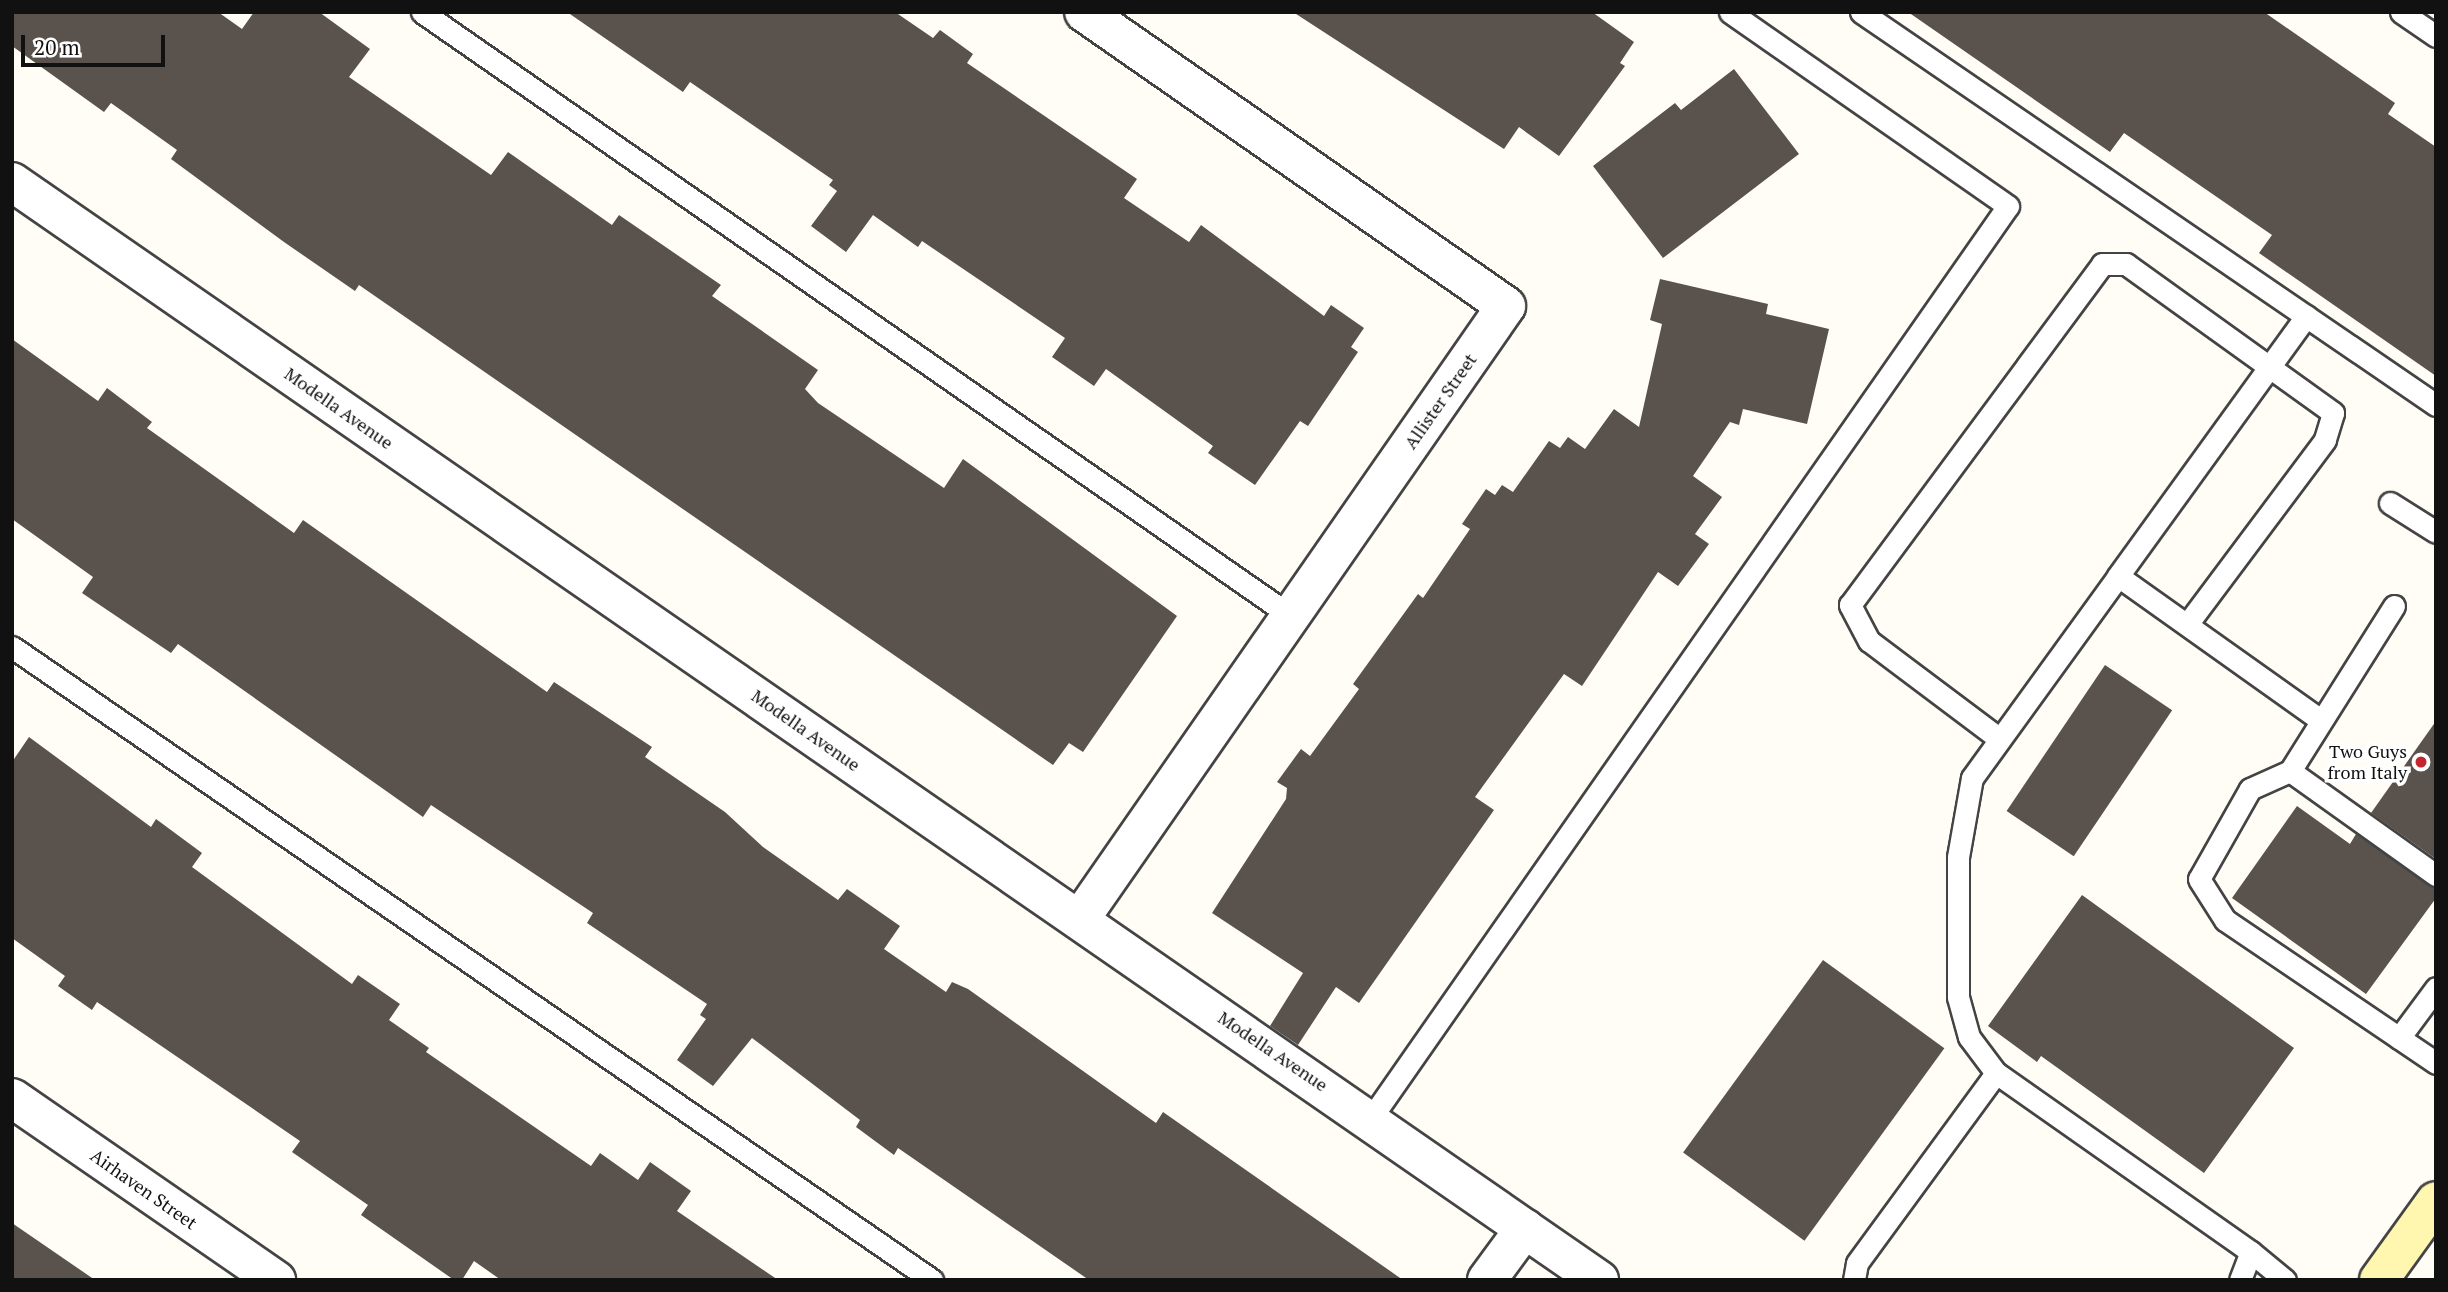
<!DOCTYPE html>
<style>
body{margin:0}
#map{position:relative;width:2448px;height:1292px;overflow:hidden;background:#fffdf5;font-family:"PT Serif",serif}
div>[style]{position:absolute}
.building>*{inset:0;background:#5a524d;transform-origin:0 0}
.roads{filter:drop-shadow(2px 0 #444) drop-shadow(-2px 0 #444) drop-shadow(0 2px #444) drop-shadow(0 -2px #444)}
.service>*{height:21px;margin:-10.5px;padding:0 10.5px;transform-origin:10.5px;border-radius:10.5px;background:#fff}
.minor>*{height:38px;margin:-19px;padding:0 19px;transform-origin:19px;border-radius:19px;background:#fff}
.secondary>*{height:38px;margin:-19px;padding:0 19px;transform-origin:19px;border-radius:19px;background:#fff6b0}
.dots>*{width:19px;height:19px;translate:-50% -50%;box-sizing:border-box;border:4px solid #fff;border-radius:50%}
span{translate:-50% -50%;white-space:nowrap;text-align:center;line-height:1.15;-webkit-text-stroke:7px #fff;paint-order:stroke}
.street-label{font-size:18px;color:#111}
.poi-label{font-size:18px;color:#111}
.right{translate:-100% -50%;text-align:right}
.frame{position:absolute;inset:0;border:14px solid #111;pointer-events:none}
.scale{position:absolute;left:21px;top:35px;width:144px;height:32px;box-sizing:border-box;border:4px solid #111;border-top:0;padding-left:9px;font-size:21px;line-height:24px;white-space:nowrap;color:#111;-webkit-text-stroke:5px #fff;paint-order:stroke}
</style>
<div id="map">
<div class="building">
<div style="clip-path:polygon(12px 12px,218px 12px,242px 29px,254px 12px,319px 12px,370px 49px,349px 77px,491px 175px,508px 152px,612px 225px,619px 215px,721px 285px,712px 296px,818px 370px,805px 389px,818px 403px,944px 488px,963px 459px,1177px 616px,1083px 752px,1069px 743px,1053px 765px,359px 285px,355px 291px,284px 242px,171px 159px,177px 150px,111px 103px,104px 112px,12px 46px)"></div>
<div style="clip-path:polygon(567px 12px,895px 12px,933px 38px,940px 30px,973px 54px,967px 63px,1137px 179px,1124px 198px,1189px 242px,1201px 225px,1324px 316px,1331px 305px,1364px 328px,1351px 347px,1358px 352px,1308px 426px,1300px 421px,1255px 485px,1208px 453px,1213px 446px,1106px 369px,1094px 386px,1052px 357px,1065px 338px,922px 241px,918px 247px,873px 215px,846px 252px,811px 226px,837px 191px,829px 185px,833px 180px,690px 82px,683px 92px)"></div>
<div style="clip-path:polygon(1293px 12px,1592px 12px,1634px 42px,1620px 63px,1625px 66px,1559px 156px,1519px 127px,1504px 149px)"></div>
<div style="clip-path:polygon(1908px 12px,2264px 12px,2395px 103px,2388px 114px,2436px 147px,2436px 376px,2259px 253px,2272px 235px,2124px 133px,2110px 152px)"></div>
<div style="clip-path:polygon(1734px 69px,1799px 154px,1663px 258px,1593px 166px,1675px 103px,1681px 110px)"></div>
<div style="clip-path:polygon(1660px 279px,1768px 304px,1766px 314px,1829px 329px,1807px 424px,1743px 409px,1739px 425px,1730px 422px,1693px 476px,1722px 497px,1695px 534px,1709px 544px,1678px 586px,1658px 572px,1582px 686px,1564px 674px,1475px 797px,1494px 810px,1359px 1003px,1336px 987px,1298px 1045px,1270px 1026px,1303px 973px,1212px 913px,1286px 799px,1287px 788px,1277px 782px,1301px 749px,1310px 756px,1359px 689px,1353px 684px,1418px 594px,1423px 598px,1470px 529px,1462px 524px,1486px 489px,1495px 495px,1502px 485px,1513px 492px,1549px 441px,1560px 448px,1568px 437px,1585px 449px,1614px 409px,1639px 427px,1662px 324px,1650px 320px)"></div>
<div style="clip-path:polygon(12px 339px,98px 401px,107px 388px,152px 422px,147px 428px,294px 533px,303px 520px,547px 692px,554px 682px,652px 747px,645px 757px,725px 812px,763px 847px,838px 900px,847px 889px,900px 926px,884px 949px,946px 992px,952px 982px,968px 989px,1156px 1123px,1163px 1112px,1403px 1280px,1089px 1280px,898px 1148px,894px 1155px,856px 1127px,860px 1120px,752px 1038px,713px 1086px,677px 1060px,706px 1019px,700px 1015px,707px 1004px,587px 923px,593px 913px,431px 805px,423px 817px,178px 644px,171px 653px,82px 593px,93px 577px,12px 519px)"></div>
<div style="left:2105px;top:665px;width:81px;height:176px;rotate:34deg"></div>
<div style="clip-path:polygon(2436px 721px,2436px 859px,2371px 813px)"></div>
<div style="clip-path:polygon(29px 737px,151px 827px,156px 819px,202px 853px,192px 867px,352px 984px,358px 975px,400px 1004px,389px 1020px,429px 1048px,426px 1052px,591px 1166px,600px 1153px,638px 1180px,650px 1162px,691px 1191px,677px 1211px,778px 1280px,501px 1280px,474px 1261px,462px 1280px,454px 1280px,361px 1215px,368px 1205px,292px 1152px,300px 1141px,97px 1002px,92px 1010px,58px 986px,65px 976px,12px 938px,12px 762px)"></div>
<div style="clip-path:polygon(2297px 806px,2350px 844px,2356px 834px,2436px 888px,2436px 898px,2366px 994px,2232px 898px)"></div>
<div style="clip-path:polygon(2082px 895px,2294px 1048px,2204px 1173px,2041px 1056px,2037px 1062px,1988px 1026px)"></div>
<div style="left:1823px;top:960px;width:150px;height:238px;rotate:36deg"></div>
<div style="clip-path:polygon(12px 1223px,95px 1280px,12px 1280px)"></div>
</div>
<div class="roads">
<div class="service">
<div style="left:422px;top:12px;width:1058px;rotate:34.8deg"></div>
<div style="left:1861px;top:12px;width:696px;rotate:34.35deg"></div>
<div style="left:2401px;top:12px;width:42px;rotate:34.4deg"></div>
<div style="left:2390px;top:503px;width:54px;rotate:32.2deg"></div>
<div style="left:2118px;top:576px;width:321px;rotate:-54.1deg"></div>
<div style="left:2394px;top:606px;width:195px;rotate:122.2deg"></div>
<div style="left:2290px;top:771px;width:44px;rotate:155.8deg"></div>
<div style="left:2250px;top:789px;width:103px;rotate:119.5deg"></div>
<div style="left:2199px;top:879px;width:49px;rotate:57.6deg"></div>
<div style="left:2225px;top:920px;width:255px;rotate:34.1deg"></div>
<div style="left:12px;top:647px;width:1117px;rotate:34.53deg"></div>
<div style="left:1997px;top:737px;width:160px;rotate:-143.1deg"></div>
<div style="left:1869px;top:641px;width:41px;rotate:-117.8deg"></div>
<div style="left:1850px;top:605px;width:424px;rotate:-53.5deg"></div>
<div style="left:2102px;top:264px;width:24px"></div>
<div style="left:2126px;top:264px;width:255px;rotate:35.7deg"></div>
<div style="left:2333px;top:413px;width:28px;rotate:107deg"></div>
<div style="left:2325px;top:440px;width:227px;rotate:126.8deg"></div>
<div style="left:2290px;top:771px;width:179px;rotate:35.5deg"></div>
<div style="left:2399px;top:1038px;width:62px;rotate:-53.5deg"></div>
<div style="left:1371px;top:1118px;width:1112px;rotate:-55.07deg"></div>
<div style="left:2008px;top:206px;width:339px;rotate:-145.1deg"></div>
<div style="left:2251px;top:1252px;width:312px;rotate:-144.9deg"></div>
<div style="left:1996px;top:1073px;width:45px;rotate:-126.9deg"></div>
<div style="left:1969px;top:1037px;width:41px;rotate:-105.4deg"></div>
<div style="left:1958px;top:997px;width:140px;rotate:-90deg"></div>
<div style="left:1958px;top:857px;width:80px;rotate:-80deg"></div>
<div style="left:1972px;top:778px;width:249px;rotate:-54.1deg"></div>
<div style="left:2118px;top:576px;width:247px;rotate:35.4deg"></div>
<div style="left:1854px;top:1280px;width:17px;rotate:-80deg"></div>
<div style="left:1857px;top:1263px;width:235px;rotate:-53.8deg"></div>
<div style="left:2240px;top:1280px;width:30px;rotate:-69deg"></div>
<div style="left:2251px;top:1252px;width:44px;rotate:39.5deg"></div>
</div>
<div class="minor">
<div style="left:12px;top:182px;width:1930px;rotate:34.68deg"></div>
<div style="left:1080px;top:919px;width:746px;rotate:-55.2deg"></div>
<div style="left:1506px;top:306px;width:514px;rotate:-145.14deg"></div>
<div style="left:12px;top:1098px;width:321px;rotate:34.6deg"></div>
<div style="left:1487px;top:1280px;width:64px;rotate:-53.8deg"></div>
</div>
<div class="secondary">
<div style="left:2379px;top:1280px;width:97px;rotate:-54.2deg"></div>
</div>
</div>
<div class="dots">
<div style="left:2421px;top:762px;background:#c4262e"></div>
</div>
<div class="street-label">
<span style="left:1440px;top:401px;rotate:-55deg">Allister Street</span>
<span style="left:339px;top:408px;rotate:35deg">Modella Avenue</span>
<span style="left:806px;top:730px;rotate:35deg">Modella Avenue</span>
<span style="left:1273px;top:1051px;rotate:34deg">Modella Avenue</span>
<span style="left:144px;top:1189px;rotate:35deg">Airhaven Street</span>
</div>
<div class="poi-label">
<span class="right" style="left:2407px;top:762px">Two Guys<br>from Italy</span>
</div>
<div class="frame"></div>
<div class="scale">20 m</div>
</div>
